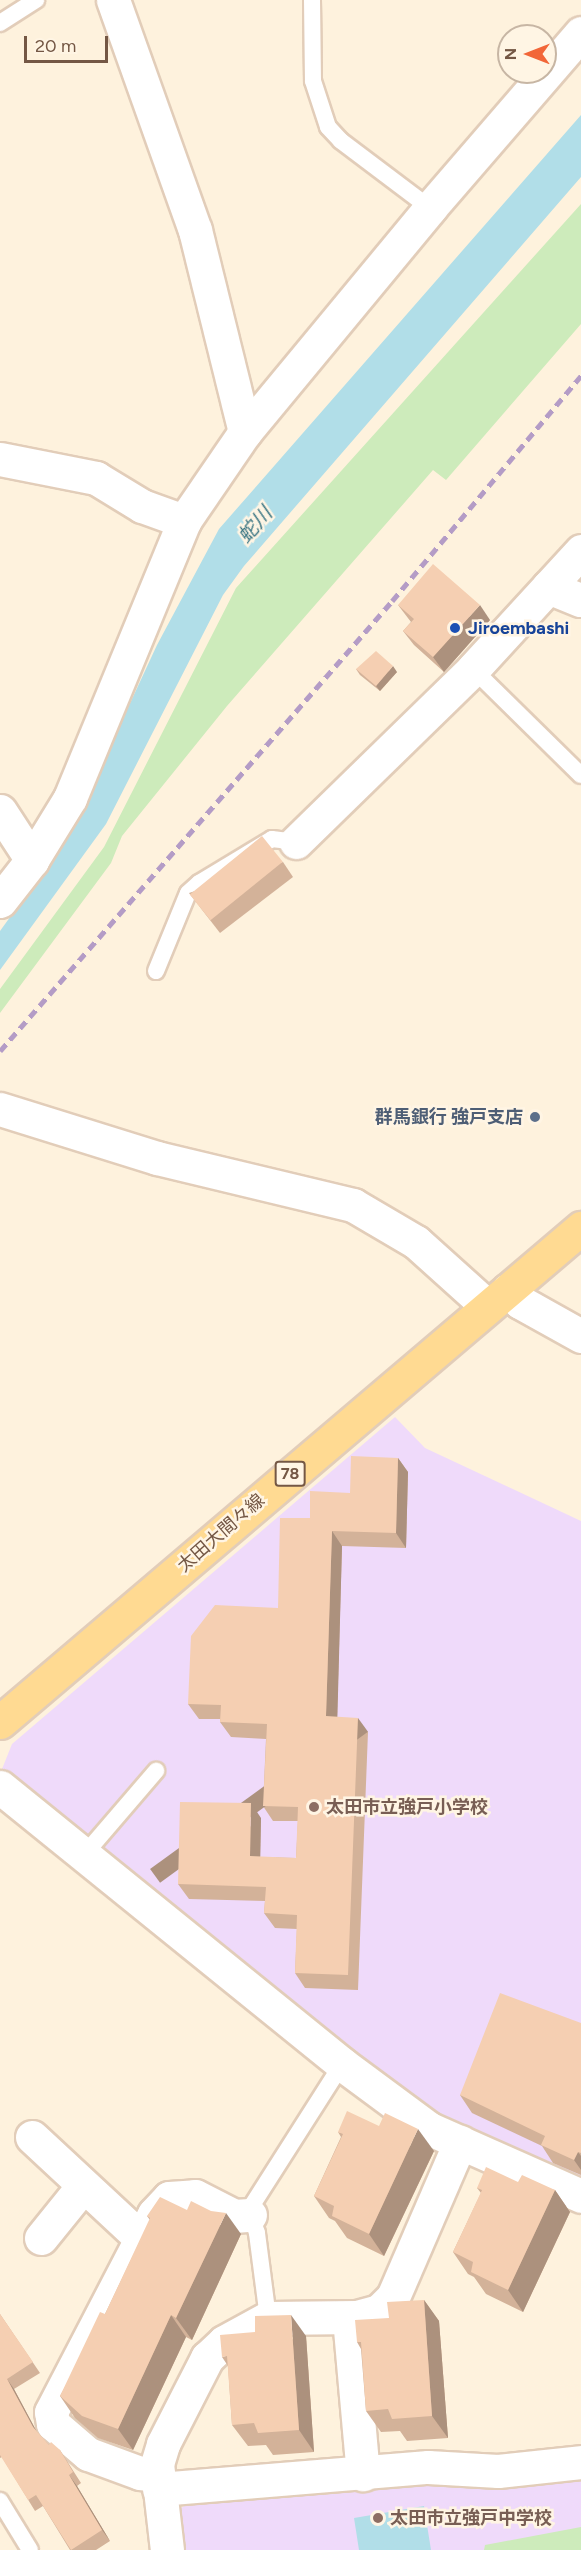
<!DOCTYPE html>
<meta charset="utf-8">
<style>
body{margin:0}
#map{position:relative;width:581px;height:2550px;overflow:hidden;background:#fef2dd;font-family:Figtree,"Noto Sans JP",sans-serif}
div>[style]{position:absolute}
.education>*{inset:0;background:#efdafa}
.green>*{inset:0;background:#cdebbb}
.water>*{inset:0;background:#b1dee8}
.roads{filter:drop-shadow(2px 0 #e2cdb9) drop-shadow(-2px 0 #e2cdb9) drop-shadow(0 2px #e2cdb9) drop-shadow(0 -2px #e2cdb9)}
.service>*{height:16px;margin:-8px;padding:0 8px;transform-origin:8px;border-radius:8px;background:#fff}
.minor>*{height:33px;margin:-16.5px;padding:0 16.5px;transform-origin:16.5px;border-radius:16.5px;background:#fff}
.tertiary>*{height:33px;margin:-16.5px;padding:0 16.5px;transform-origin:16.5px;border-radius:16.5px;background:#fff}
.secondary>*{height:33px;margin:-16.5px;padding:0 16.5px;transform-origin:16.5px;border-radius:16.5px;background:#fff}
.primary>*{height:33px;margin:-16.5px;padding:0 16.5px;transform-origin:16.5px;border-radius:16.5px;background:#ffda92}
.rail>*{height:4.5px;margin-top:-2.25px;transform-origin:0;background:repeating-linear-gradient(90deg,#b49cc6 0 9px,transparent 0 15px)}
.wall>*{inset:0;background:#d3b299}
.shaded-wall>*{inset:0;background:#ac917d;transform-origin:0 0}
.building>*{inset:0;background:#f5cfb2;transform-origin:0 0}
.dots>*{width:16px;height:16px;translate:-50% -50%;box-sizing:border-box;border:3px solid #fff5e4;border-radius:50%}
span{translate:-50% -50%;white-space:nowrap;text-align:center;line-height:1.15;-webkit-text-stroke:5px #fff5e4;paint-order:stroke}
.shield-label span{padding:2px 4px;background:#fff5e4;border:2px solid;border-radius:4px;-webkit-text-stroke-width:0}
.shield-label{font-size:16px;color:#745744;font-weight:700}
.transit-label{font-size:18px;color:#164399;font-weight:700}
.left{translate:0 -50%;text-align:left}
.service-label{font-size:18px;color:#4e5e75;font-weight:700}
.right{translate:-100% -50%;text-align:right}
.street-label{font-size:18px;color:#745744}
.education-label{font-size:18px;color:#785e54;font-weight:700}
.water-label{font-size:20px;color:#3a7583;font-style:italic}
.north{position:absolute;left:497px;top:24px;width:60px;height:60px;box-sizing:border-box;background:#fff5e4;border:2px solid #c7b6a4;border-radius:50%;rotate:270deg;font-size:16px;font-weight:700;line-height:24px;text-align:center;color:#745744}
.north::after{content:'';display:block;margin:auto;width:21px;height:27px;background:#f26638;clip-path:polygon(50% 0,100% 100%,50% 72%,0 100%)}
.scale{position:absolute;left:24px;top:36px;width:84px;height:27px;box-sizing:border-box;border:3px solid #745744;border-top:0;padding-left:8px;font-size:18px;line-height:21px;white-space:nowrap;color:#745744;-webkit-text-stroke:4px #fff5e4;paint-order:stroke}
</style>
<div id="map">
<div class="education">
<div style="clip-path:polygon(395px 1417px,425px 1448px,581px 1521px,581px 2177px,426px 2107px,2px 1769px,12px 1744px)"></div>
<div style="clip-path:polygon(581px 2475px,581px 2550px,179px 2550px,176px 2511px,186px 2505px,437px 2481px)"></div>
</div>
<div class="green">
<div style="clip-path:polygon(581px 204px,581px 324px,446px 480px,433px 470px,227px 706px,122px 836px,111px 863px,0 1013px,0 989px,104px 847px,236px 588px)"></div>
<div style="clip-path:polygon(581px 2527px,581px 2550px,484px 2550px,485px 2545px)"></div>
</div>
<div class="water">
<div style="clip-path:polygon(581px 115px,581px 177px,244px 566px,223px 595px,106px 824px,0 970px,0 931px,52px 859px,81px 809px,157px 645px,219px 529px)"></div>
<div style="clip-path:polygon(424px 2506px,431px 2550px,359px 2550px,354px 2518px)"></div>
</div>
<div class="roads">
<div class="service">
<div style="left:312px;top:0;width:81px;rotate:89.3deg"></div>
<div style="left:313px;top:81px;width:48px;rotate:71.9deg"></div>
<div style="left:328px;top:127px;width:19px;rotate:47deg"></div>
<div style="left:341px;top:141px;width:111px;rotate:37deg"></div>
<div style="left:0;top:23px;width:43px;rotate:-32.6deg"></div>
<div style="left:473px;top:669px;width:151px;rotate:44.5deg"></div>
<div style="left:156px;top:971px;width:84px;rotate:-67.7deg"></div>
<div style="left:188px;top:893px;width:15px;rotate:-42deg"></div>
<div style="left:199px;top:883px;width:85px;rotate:-31.1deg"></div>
<div style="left:272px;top:839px;width:24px;rotate:7deg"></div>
<div style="left:84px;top:1855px;width:111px;rotate:-49.4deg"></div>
<div style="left:268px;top:2318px;width:86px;rotate:-97.4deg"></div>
<div style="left:257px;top:2233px;width:24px;rotate:-109deg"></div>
<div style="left:249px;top:2210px;width:173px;rotate:-57.5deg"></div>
<div style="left:0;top:2501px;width:57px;rotate:58.5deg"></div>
</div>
<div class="minor">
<div style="left:113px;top:0;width:244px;rotate:70.4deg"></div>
<div style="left:195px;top:230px;width:208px;rotate:76.1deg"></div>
<div style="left:0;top:459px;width:98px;rotate:11.2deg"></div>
<div style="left:96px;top:478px;width:54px;rotate:31.3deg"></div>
<div style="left:142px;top:506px;width:45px;rotate:19.7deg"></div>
<div style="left:0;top:811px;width:59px;rotate:56.9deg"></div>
<div style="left:0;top:901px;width:52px;rotate:-52deg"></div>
<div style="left:32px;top:860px;width:73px;rotate:-58.5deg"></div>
<div style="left:70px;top:798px;width:300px;rotate:-67.6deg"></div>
<div style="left:184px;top:521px;width:108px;rotate:-55.6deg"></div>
<div style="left:245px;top:432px;width:291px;rotate:-50.4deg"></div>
<div style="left:430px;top:208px;width:231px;rotate:-49.2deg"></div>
<div style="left:0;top:1109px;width:164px;rotate:17.3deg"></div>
<div style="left:157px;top:1158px;width:202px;rotate:13.5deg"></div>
<div style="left:353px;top:1205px;width:73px;rotate:30.4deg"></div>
<div style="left:416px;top:1242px;width:96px;rotate:42deg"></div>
<div style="left:508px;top:1290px;width:17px;rotate:45deg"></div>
<div style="left:520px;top:1302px;width:70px;rotate:29.1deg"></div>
<div style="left:0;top:1787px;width:440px;rotate:39deg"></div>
<div style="left:342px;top:2064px;width:109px;rotate:36.5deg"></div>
<div style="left:430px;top:2129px;width:165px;rotate:23.9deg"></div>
<div style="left:32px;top:2137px;width:151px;rotate:42.9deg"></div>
<div style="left:41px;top:2238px;width:67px;rotate:-51.1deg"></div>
<div style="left:349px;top:2318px;width:157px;rotate:84.9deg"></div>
<div style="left:158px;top:2475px;width:18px;rotate:-174deg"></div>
<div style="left:140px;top:2473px;width:55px;rotate:-159.9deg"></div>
<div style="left:88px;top:2454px;width:46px;rotate:-139.4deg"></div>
<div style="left:53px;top:2424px;width:12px;rotate:-99deg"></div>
<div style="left:51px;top:2412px;width:223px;rotate:-62.5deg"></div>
<div style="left:154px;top:2214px;width:22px;rotate:-47deg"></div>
<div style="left:169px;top:2198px;width:26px;rotate:-4deg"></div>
<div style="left:195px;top:2196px;width:44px;rotate:27.1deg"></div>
<div style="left:234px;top:2216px;width:16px;rotate:-4deg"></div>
<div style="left:159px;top:2489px;width:270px;rotate:-4.7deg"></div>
<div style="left:428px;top:2467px;width:70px;rotate:3.3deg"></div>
<div style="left:498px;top:2471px;width:83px;rotate:-6.2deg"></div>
<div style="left:167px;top:2550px;width:87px;rotate:-96.6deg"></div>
<div style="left:157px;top:2464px;width:21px;rotate:-73deg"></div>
<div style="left:163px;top:2444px;width:97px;rotate:-62.9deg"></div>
<div style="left:207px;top:2358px;width:23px;rotate:-43deg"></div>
<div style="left:224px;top:2342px;width:50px;rotate:-28.6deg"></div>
<div style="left:268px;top:2318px;width:89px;rotate:-0.6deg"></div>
<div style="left:357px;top:2317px;width:23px;rotate:-15deg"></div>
<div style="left:379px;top:2311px;width:20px;rotate:-45deg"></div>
<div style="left:393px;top:2297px;width:169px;rotate:-66.6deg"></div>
</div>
<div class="tertiary">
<div style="left:296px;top:842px;width:248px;rotate:-44.3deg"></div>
<div style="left:473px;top:669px;width:160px;rotate:-47.5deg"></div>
</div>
<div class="secondary">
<div style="left:548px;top:587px;width:35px;rotate:22deg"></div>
</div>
<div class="primary">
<div style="left:0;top:1722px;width:763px;rotate:-40.37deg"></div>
</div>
</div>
<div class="rail">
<div style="left:0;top:1051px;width:597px;rotate:-48.94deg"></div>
<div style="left:392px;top:601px;width:294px;rotate:-50deg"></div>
</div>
<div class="wall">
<div style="clip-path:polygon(398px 605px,490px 620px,444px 672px,414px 645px,403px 631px,411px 622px)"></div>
<div style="clip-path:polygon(356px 669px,397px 672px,380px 691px,360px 675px)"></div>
<div style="clip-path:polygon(283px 862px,293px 877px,220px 933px,189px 893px)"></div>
<div style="clip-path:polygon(398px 1458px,408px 1472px,406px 1548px,342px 1546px,337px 1717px,368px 1732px,358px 1990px,305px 1988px,295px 1973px,297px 1929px,275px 1928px,264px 1913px,265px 1901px,189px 1899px,178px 1884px,261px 1818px,260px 1857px,296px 1858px,298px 1821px,273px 1821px,263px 1806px,266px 1739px,231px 1737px,220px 1722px,220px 1719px,199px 1719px,188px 1704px,278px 1608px,310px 1518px,350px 1493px)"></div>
<div style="clip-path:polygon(581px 2023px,581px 2175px,553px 2163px,542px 2146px,472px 2113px,460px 2095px)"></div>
<div style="clip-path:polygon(338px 2132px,434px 2151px,384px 2256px,347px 2238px,335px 2221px,329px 2218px,314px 2196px,341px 2137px)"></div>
<div style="clip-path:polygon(518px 2182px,555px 2190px,570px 2212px,523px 2312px,486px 2294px,474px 2277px,468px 2274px,453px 2252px,481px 2193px,477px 2188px)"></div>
<div style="clip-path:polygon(187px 2210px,241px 2234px,192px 2340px,186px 2337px,133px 2450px,98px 2438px,75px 2418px,60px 2396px,105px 2314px,150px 2220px,147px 2216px)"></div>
<div style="clip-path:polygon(424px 2300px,439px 2321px,448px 2438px,407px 2441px,400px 2431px,381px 2432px,366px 2411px,361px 2349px,357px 2342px,389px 2318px)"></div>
<div style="clip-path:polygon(0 2314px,40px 2373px,14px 2389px,37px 2432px,49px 2445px,60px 2450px,81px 2483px,77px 2486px,110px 2541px,96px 2550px,70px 2550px,43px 2506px,35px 2511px,2px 2457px,0 2458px)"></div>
<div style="clip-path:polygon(306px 2336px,314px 2452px,273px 2455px,266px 2445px,248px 2446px,232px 2425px,228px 2366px,222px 2357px)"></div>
</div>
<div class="shaded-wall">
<div style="clip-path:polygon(480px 605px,490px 620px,444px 672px,433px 657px)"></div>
<div style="clip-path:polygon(393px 666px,397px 672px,380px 691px,376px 686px)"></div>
<div style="clip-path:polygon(398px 1458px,408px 1472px,406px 1548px,396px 1533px)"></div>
<div style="clip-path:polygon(332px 1531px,342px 1546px,337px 1731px,326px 1716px)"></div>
<div style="left:358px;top:1718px;width:17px;height:257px;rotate:54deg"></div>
<div style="clip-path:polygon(251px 1803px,261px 1818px,260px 1871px,250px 1856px)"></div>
<div style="clip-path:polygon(418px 2129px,434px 2151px,384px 2256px,369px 2234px)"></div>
<div style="clip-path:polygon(578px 2152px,581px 2156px,581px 2170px,574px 2160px)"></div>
<div style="clip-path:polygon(555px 2190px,570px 2212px,523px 2312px,508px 2290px)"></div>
<div style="clip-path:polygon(226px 2213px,241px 2234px,192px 2340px,176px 2318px)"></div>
<div style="clip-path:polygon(424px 2300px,439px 2321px,448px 2438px,432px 2416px)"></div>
<div style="clip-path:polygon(171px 2315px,186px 2337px,133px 2450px,118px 2429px)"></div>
<div style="clip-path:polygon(291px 2315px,306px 2336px,314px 2452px,299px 2430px)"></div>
<div style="clip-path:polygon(7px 2379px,14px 2389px,40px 2438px,33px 2427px)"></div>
<div style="clip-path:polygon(69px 2475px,77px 2486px,110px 2541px,102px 2530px)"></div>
</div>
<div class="building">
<div style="clip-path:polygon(433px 564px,480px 605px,433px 657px,403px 631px,414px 619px,398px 605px)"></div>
<div style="clip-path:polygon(376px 651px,393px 666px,376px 686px,356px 669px)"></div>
<div style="left:262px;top:836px;width:33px;height:93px;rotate:51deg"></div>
<div style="clip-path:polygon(351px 1456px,398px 1458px,396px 1533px,332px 1531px,326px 1716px,358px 1718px,348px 1975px,295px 1973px,297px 1915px,264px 1913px,266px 1887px,178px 1884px,180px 1802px,251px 1803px,250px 1856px,296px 1858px,298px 1807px,263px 1806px,267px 1724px,220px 1722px,221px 1705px,188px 1704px,191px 1636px,215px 1605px,278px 1608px,280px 1518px,310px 1518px,310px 1491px,350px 1493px)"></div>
<div style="clip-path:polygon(500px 1993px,581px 2023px,581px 2153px,578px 2152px,574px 2160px,541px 2145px,545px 2136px,460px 2095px)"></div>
<div style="clip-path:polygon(347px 2111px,379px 2126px,385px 2113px,418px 2129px,369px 2234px,332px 2216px,334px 2206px,314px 2196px,343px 2134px,338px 2132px)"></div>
<div style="clip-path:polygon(486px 2167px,518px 2182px,522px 2175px,555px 2190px,508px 2290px,471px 2272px,473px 2262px,453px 2252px,482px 2190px,477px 2188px)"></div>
<div style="clip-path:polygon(160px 2197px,187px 2210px,191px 2201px,211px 2211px,226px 2213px,176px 2318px,171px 2315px,118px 2429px,82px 2416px,60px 2396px,100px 2312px,105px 2314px,150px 2218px,147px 2216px)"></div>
<div style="clip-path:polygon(424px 2300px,432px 2416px,392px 2419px,388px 2409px,366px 2411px,361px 2342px,357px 2342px,355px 2320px,389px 2318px,387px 2302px)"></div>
<div style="clip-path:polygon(0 2314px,33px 2362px,7px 2379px,33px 2427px,49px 2445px,51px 2442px,60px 2450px,73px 2472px,69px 2475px,102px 2530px,71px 2550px,36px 2495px,28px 2500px,0 2455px)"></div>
<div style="clip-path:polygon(291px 2315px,299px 2430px,258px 2433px,254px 2423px,232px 2425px,227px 2356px,222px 2357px,220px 2335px,255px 2332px,255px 2316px)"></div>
</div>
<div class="dots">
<div style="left:455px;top:628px;background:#1a4fb4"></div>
<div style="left:535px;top:1117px;background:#5c6f8a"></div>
<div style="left:314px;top:1807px;background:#8d6e63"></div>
<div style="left:378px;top:2518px;background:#8d6e63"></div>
</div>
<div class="shield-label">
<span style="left:290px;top:1474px">78</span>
</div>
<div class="transit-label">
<span class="left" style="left:468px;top:628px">Jiroembashi</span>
</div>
<div class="service-label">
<span class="right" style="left:523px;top:1117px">群馬銀行 強戸支店</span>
</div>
<div class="street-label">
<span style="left:221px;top:1533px;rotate:-41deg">太田大間々線</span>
</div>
<div class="education-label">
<span class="left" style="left:326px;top:1807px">太田市立強戸小学校</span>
<span class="left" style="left:390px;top:2518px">太田市立強戸中学校</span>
</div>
<div class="water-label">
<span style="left:255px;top:525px;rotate:-49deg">蛇川</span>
</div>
<div class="north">N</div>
<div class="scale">20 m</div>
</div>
